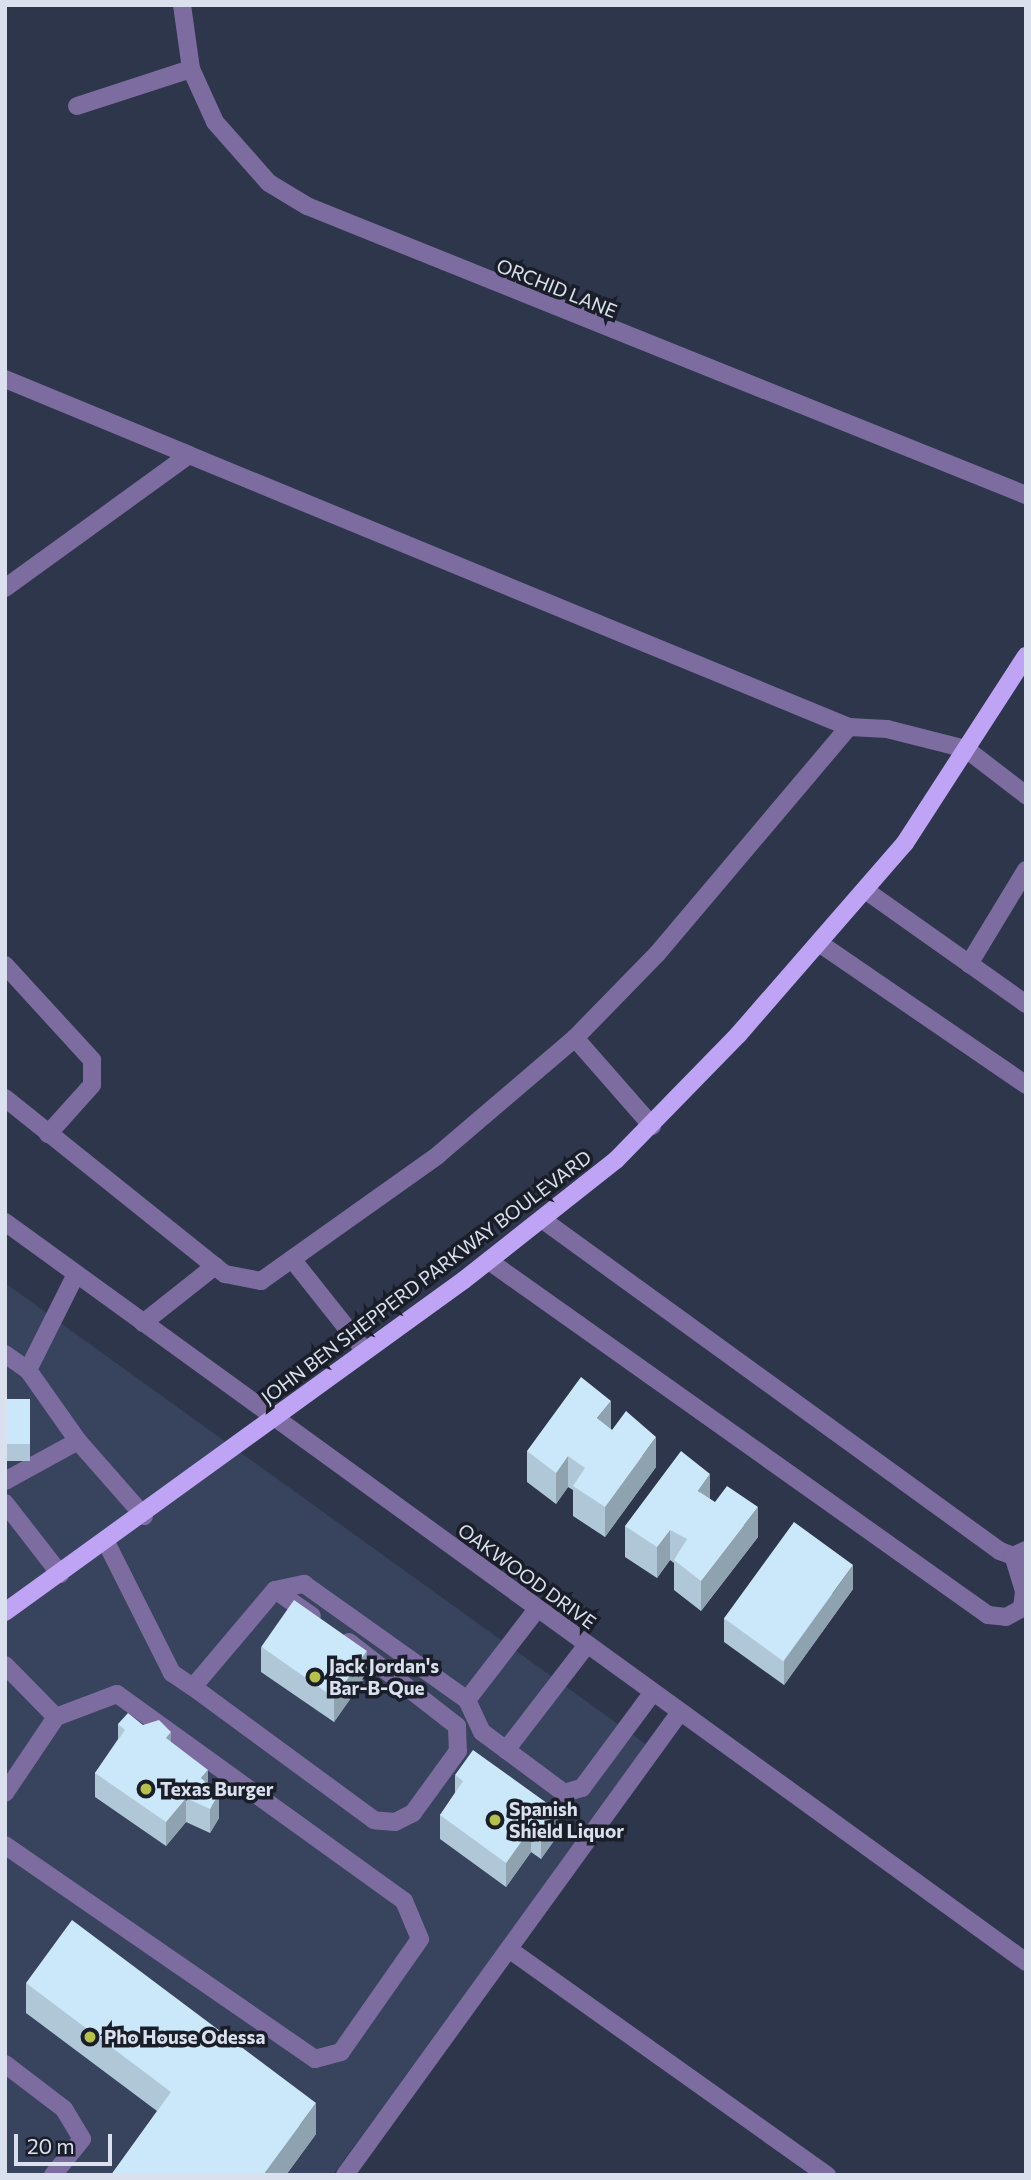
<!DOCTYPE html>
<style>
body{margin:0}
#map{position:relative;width:1031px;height:2180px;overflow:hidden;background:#2e364c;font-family:Commissioner,sans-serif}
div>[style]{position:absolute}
.built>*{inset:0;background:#38435d}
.minor>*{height:18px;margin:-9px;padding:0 9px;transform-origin:9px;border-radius:9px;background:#7d6c9f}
.major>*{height:18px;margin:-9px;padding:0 9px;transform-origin:9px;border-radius:9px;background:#bfa4f6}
.wall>*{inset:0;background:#afc7d7;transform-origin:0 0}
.shaded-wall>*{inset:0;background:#8ea2af}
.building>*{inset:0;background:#cbe7fa;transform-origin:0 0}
.dots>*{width:19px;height:19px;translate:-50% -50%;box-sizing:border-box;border:4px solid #1a1e28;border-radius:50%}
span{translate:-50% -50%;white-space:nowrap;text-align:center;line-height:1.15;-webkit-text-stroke:7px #1a1e28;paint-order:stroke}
.street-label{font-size:19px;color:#dae0ee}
.poi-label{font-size:19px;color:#dae0ee;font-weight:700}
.left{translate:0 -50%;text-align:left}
.frame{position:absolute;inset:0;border:7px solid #dae0ee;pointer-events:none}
.scale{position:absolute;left:14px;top:2134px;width:98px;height:32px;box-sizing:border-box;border:4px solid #dae0ee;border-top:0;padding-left:9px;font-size:21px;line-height:24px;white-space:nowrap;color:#dae0ee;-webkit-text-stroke:5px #1a1e28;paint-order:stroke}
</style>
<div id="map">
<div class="built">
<div style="clip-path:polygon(5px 1283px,647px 1745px,333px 2175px,5px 2175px)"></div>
</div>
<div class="minor">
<div style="left:182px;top:5px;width:65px;rotate:82deg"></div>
<div style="left:191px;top:69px;width:58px;rotate:65.6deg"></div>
<div style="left:215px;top:122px;width:81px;rotate:48.5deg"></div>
<div style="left:269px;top:183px;width:44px;rotate:31.2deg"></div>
<div style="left:307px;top:206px;width:775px;rotate:21.9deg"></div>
<div style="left:77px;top:106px;width:120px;rotate:-18deg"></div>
<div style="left:5px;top:379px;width:199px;rotate:22.4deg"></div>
<div style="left:5px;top:588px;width:227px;rotate:-35.9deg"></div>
<div style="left:189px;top:455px;width:714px;rotate:22.4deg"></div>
<div style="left:865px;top:890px;width:197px;rotate:35.3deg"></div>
<div style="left:819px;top:943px;width:251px;rotate:34.4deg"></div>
<div style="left:969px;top:964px;width:110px;rotate:-58.8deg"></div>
<div style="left:5px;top:965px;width:129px;rotate:47.5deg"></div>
<div style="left:92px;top:1060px;width:25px;rotate:90deg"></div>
<div style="left:92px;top:1085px;width:66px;rotate:131.9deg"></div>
<div style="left:575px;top:1038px;width:117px;rotate:48.8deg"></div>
<div style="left:5px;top:1098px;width:282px;rotate:38.7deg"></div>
<div style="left:225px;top:1274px;width:37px;rotate:11deg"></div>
<div style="left:261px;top:1281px;width:217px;rotate:-35.4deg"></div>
<div style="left:438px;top:1155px;width:180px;rotate:-40.5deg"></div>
<div style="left:575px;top:1038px;width:117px;rotate:-45.7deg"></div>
<div style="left:657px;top:954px;width:297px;rotate:-49.8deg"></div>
<div style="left:849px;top:727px;width:38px;rotate:3deg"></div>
<div style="left:887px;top:729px;width:81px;rotate:14.2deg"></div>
<div style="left:966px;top:749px;width:76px;rotate:37.5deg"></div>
<div style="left:543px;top:1220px;width:564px;rotate:35.92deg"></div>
<div style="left:1000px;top:1551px;width:14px;rotate:21deg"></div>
<div style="left:1013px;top:1556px;width:14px;rotate:-25deg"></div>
<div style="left:5px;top:1222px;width:1261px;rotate:35.93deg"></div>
<div style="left:292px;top:1259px;width:117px;rotate:51.6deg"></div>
<div style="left:489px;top:1261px;width:612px;rotate:35.35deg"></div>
<div style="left:988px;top:1615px;width:18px;rotate:6deg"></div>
<div style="left:1006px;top:1617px;width:18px;rotate:-29deg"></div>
<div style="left:1022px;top:1608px;width:17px;rotate:-83deg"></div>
<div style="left:1024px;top:1591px;width:37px;rotate:-107deg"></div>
<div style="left:143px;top:1323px;width:92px;rotate:-38.4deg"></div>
<div style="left:5px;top:1354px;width:28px;rotate:35deg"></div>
<div style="left:78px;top:1441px;width:100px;rotate:48.7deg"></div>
<div style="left:5px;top:1481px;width:83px;rotate:-28.7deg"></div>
<div style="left:78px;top:1441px;width:87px;rotate:-125.2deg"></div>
<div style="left:28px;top:1370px;width:107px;rotate:-63.4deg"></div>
<div style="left:5px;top:1503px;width:90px;rotate:52.2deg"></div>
<div style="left:106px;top:1542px;width:147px;rotate:63.3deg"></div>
<div style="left:172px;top:1673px;width:25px;rotate:34deg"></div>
<div style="left:275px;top:1590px;width:45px;rotate:35.1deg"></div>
<div style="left:349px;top:1642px;width:137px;rotate:37.9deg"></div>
<div style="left:457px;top:1726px;width:25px;rotate:88deg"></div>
<div style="left:458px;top:1751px;width:77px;rotate:126deg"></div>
<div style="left:413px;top:1813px;width:20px;rotate:153deg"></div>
<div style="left:395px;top:1822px;width:21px;rotate:-175deg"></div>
<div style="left:374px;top:1820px;width:225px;rotate:-143.7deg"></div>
<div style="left:193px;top:1687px;width:127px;rotate:-49.8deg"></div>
<div style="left:275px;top:1590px;width:30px;rotate:-12deg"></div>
<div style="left:304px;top:1584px;width:200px;rotate:35.4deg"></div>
<div style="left:467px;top:1700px;width:115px;rotate:-52.4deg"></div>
<div style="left:5px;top:1665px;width:73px;rotate:45.6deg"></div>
<div style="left:56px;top:1717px;width:65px;rotate:-20.7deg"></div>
<div style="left:117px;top:1694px;width:354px;rotate:35.8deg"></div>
<div style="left:404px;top:1901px;width:41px;rotate:67.2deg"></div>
<div style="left:420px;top:1939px;width:138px;rotate:125deg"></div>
<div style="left:341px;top:2052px;width:27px;rotate:165deg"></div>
<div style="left:315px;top:2059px;width:377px;rotate:-145.4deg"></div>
<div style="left:467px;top:1700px;width:35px;rotate:65deg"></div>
<div style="left:482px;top:1732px;width:102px;rotate:36.6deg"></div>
<div style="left:564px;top:1793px;width:19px;rotate:-16deg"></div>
<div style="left:582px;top:1788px;width:119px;rotate:-53.5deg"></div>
<div style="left:506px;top:1750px;width:133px;rotate:-52.4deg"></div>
<div style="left:5px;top:1793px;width:92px;rotate:-56.1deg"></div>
<div style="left:510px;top:1950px;width:389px;rotate:35.4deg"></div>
<div style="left:5px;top:2064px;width:74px;rotate:37.3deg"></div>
<div style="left:64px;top:2109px;width:35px;rotate:59deg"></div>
<div style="left:82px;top:2139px;width:46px;rotate:128.9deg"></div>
<div style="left:345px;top:2175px;width:571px;rotate:-54.11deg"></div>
</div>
<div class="major">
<div style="left:5px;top:1612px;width:566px;rotate:-35.88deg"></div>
<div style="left:464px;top:1280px;width:194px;rotate:-38.3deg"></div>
<div style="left:616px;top:1160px;width:175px;rotate:-45.7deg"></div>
<div style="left:738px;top:1035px;width:254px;rotate:-49deg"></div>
<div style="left:905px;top:843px;width:223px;rotate:-57.1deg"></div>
</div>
<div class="wall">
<div style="left:5px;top:1399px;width:25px;height:62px"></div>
<div style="clip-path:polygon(611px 1429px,656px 1467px,605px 1537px,573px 1516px,573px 1490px,568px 1487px,556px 1504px,527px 1482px,527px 1451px)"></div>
<div style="clip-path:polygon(710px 1499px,758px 1537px,701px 1611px,674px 1590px,674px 1563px,670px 1560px,657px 1578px,625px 1557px,625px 1526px)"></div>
<div style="clip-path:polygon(853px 1589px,784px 1685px,724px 1642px,724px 1618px)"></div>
<div style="clip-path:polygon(261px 1647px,367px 1675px,334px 1722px,261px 1672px)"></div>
<div style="clip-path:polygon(118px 1724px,143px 1725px,171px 1742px,219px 1818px,210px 1833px,186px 1822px,166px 1846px,95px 1797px,95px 1773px,118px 1739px)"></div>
<div style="clip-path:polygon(455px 1775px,558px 1835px,541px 1859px,531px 1852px,506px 1887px,440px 1839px,440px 1815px,455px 1793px)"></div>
<div style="clip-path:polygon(26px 1983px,316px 2134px,286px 2175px,111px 2175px,157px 2111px,26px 2013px)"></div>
</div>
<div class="shaded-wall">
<div style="clip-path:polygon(611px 1401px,611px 1432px,597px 1418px)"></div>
<div style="clip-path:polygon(656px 1437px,656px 1467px,605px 1537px,605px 1507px)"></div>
<div style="clip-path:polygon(568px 1456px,568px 1487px,556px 1504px,556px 1473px)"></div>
<div style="clip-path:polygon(710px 1474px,710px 1505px,698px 1491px)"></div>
<div style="clip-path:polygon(758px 1507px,758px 1537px,701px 1611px,701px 1581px)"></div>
<div style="clip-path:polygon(670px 1530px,670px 1560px,657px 1578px,657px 1547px)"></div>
<div style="clip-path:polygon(853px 1565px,853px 1589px,784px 1685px,784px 1661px)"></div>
<div style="clip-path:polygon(367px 1651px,367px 1675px,334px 1722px,334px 1698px)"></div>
<div style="clip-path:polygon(171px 1732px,171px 1756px,166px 1738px)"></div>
<div style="clip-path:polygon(208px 1770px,208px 1794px,201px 1778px)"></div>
<div style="clip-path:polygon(219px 1794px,219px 1818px,210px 1833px,210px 1809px)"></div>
<div style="clip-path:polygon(186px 1798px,186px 1822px,166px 1846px,166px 1822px)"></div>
<div style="clip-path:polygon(558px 1811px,558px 1835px,541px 1859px,541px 1835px)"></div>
<div style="clip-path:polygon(531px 1828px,531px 1852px,506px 1887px,506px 1863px)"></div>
<div style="clip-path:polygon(316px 2103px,316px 2134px,286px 2175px,263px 2175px)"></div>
</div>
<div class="building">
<div style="clip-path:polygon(581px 1377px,611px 1401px,597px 1418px,612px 1430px,626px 1411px,656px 1437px,605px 1507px,573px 1486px,585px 1468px,568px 1456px,556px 1473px,527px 1451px)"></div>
<div style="left:5px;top:1399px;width:25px;height:45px"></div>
<div style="clip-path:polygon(681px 1451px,710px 1474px,698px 1491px,715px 1502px,727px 1486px,758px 1507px,701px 1581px,674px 1560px,687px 1539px,670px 1530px,657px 1547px,625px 1526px)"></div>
<div style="left:794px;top:1522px;width:73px;height:119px;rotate:36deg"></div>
<div style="left:294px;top:1600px;width:89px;height:57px;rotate:35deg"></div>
<div style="clip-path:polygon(128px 1713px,143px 1725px,159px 1720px,171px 1732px,166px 1738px,208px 1770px,201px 1778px,219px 1794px,210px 1809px,186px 1798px,166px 1822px,95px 1773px,125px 1730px,118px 1724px)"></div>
<div style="clip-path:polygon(473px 1750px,558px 1811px,541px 1835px,531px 1828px,506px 1863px,440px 1815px,463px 1781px,455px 1775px)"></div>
<div style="clip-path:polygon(72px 1920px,316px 2103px,263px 2175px,111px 2175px,171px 2092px,26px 1983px)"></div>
</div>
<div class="dots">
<div style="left:315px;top:1677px;background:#b6c149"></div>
<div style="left:146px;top:1789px;background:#b6c149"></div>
<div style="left:495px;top:1820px;background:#b6c149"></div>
<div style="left:90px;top:2037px;background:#b6c149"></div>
</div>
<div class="street-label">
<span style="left:557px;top:288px;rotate:22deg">ORCHID LANE</span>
<span style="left:426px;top:1277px;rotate:-37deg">JOHN BEN SHEPPERD PARKWAY BOULEVARD</span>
<span style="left:527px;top:1576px;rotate:36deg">OAKWOOD DRIVE</span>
</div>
<div class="poi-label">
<span class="left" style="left:329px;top:1677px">Jack Jordan's<br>Bar-B-Que</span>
<span class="left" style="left:160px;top:1789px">Texas Burger</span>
<span class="left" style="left:509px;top:1820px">Spanish<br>Shield Liquor</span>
<span class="left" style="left:104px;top:2037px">Pho House Odessa</span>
</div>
<div class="frame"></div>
<div class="scale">20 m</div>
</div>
